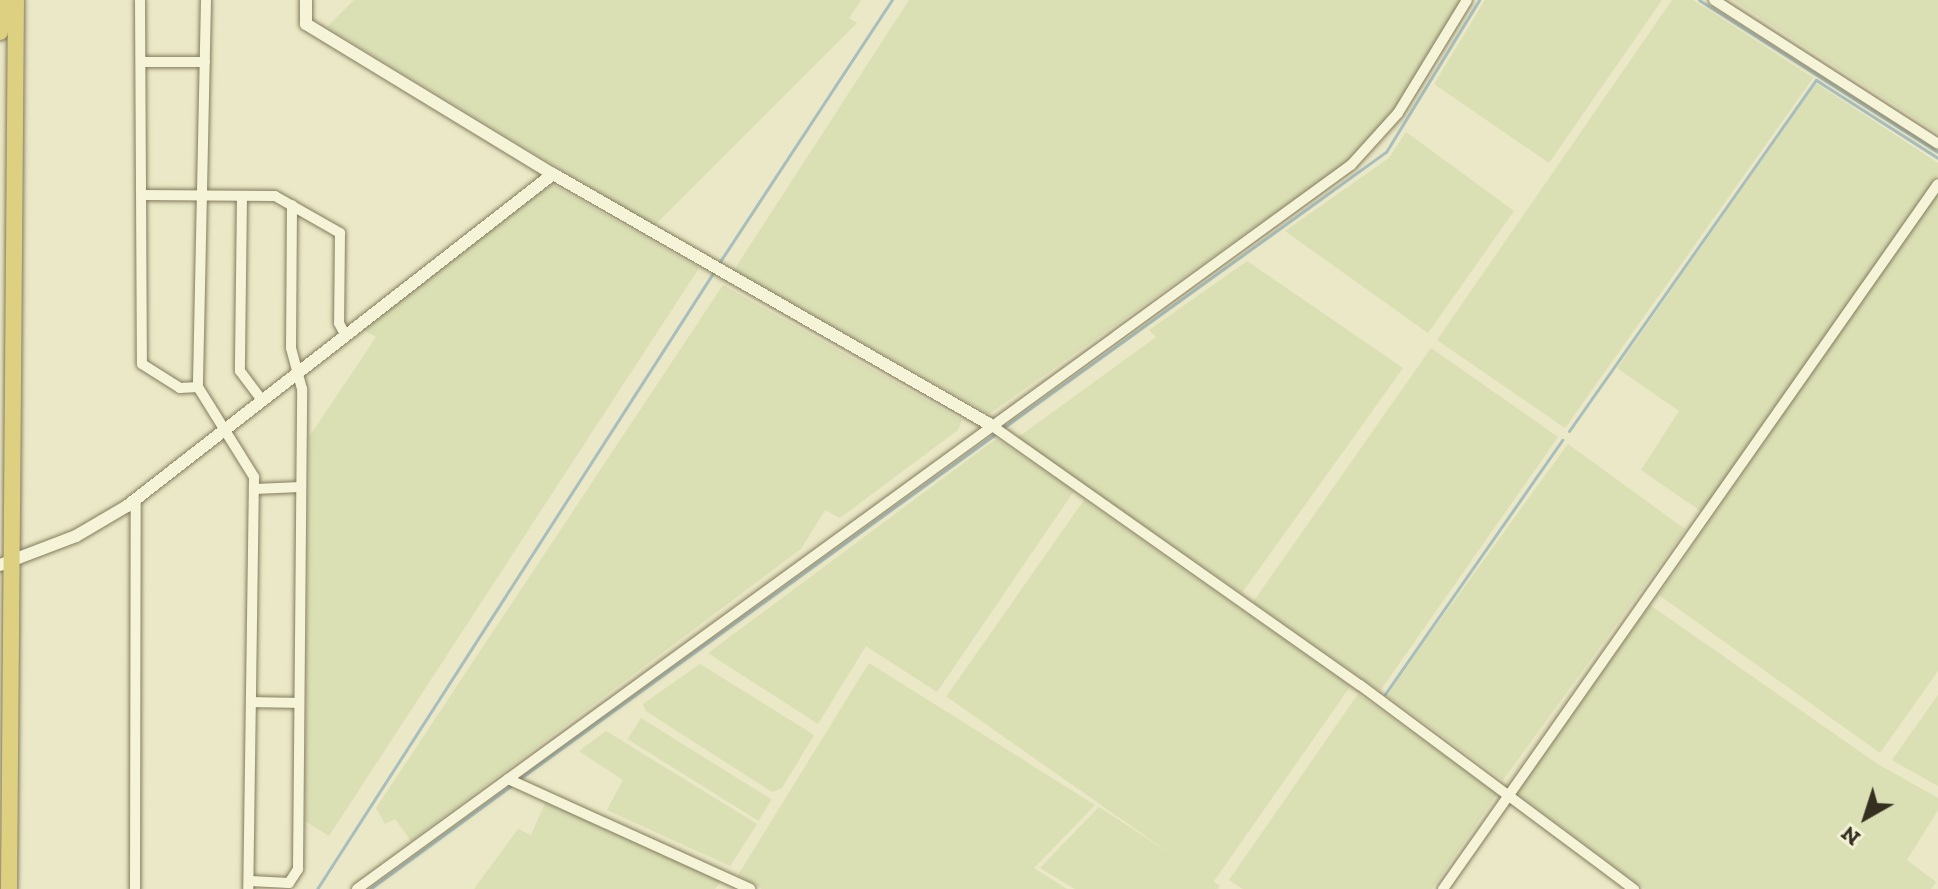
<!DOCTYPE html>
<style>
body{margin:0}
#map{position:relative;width:1938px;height:889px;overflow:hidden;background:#eae8c6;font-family:"Zilla Slab",serif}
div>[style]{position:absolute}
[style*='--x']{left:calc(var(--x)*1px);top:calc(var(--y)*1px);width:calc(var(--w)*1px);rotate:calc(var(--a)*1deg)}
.farmland>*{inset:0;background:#dadfb4;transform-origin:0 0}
.stream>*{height:3px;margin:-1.5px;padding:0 1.5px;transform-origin:1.5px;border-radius:1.5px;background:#a7bebd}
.roads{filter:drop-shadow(0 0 2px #837b5d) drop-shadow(0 0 2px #837b5d)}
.minor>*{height:10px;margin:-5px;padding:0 5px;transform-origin:5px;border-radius:5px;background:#f5f4d8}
.tertiary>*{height:12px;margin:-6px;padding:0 6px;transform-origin:6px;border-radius:6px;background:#f5f4d8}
.trunk>*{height:16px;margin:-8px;padding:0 8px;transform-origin:8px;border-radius:8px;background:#ddd080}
span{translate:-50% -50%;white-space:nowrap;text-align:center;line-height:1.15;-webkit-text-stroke:6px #f2f1d4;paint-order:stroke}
.north{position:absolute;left:1826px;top:777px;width:80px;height:80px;-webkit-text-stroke:6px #f2f1d4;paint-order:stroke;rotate:219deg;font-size:22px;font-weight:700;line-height:32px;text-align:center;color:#352f20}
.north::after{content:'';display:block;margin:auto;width:28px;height:36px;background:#352f20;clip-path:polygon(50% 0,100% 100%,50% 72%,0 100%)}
</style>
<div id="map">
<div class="farmland">
<i style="clip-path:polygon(354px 0,861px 0,849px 18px,857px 23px,654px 226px,327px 27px)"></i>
<i style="clip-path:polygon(909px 0,1461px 0,1393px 114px,1347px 162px,989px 414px,734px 270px)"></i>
<i style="clip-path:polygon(1485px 0,1662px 0,1549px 163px,1434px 84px)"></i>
<i style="clip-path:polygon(1672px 0,1693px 0,1813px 78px,1565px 428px,1437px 340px)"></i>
<i style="clip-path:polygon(1733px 0,1938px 0,1938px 133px,1739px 4px)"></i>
<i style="clip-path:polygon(1816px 83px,1938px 163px,1938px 175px,1702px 512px,1641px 470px,1679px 411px,1617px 368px)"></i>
<i style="clip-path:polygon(1406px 132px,1514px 211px,1428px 333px,1285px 231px,1389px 158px)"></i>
<i style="clip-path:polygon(552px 184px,699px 268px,329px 836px,305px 821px,309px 437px,376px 337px,360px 328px)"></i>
<i style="clip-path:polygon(1938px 190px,1938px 671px,1880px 753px,1659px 595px)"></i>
<i style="clip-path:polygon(1247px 261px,1403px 368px,1242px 593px,1017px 438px,1156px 337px,1149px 330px)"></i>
<i style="clip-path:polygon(723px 285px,962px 420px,958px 430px,840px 518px,825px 510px,801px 549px,411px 841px,395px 819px,385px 824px,376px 808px)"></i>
<i style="left:1431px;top:348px;width:155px;height:310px;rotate:35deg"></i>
<i style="clip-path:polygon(996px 439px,1074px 491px,937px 692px,866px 646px,818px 724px,708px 653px)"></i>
<i style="left:1568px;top:444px;width:145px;height:310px;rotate:36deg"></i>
<i style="left:1084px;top:500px;width:325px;height:240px;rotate:35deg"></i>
<i style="clip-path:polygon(1650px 605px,1879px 765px,1938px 798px,1938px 810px,1907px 860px,1936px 882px,1931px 889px,1645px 889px,1517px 793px)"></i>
<i style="clip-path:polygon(869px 663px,1095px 805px,1034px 868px,1067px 889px,762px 889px,738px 875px)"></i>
<i style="clip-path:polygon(700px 664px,814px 735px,782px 788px,772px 792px,646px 711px,643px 704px)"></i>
<i style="clip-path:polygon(1358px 694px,1497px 794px,1432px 889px,1243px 889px,1229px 880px)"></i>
<i style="clip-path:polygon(1938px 695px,1938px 786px,1892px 760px)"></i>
<i style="left:641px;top:718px;width:154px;height:25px;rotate:32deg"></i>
<i style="clip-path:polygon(606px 731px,757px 824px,730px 866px,607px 810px,623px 780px,579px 751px)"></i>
<i style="clip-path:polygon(546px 801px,723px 879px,715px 889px,474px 889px,518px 829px,531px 835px)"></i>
<i style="clip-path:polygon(1099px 807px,1220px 886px,1218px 889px,1075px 889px,1040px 868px)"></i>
</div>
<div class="stream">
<i style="--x:1699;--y:0;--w:283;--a:32.5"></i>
<i style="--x:719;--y:263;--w:315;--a:-56.7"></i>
<i style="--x:1003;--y:428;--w:472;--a:-35.8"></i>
<i style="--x:1386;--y:152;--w:178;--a:-58.5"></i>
<i style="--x:1569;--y:431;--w:429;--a:-54.9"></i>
<i style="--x:1816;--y:80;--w:145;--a:32.6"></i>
<i style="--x:1385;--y:694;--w:310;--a:-55.1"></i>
<i style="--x:518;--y:780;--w:588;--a:-35.93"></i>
<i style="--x:317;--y:889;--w:736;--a:-57.26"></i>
<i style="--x:370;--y:889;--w:176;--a:-36.2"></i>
</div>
<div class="roads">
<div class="minor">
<i style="--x:140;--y:0;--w:364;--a:89.7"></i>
<i style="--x:142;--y:364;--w:45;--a:32.3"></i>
<i style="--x:180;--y:388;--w:18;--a:-3"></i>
<i style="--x:206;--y:0;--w:387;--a:91.2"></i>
<i style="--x:198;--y:387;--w:106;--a:58.1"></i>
<i style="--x:254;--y:477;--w:412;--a:90.8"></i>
<i style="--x:1714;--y:0;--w:266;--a:32.7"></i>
<i style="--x:142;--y:62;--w:63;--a:0"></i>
<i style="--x:142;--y:195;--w:133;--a:0.4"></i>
<i style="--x:275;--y:196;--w:75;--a:29.6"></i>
<i style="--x:340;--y:233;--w:90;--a:90.6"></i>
<i style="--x:339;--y:323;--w:13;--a:63"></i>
<i style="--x:242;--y:196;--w:175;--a:90.7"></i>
<i style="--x:240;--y:371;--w:36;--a:53"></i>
<i style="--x:991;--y:425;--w:451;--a:35.2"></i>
<i style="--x:1360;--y:685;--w:342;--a:36.7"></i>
<i style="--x:254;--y:489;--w:47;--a:-2.4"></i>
<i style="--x:252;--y:702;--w:47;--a:1.2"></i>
<i style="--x:508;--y:779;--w:266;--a:24.4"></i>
<i style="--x:250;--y:881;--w:39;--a:3"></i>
<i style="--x:289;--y:883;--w:17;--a:-57"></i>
<i style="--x:298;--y:869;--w:480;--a:-89.5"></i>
<i style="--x:302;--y:389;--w:42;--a:-105"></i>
<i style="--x:291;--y:348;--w:143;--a:-89.6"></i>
<i style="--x:135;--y:889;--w:391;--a:-89.9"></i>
<i style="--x:357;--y:889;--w:1230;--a:-36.07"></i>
<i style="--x:1351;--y:165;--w:70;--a:-47.9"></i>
<i style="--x:1398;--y:113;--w:132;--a:-58.6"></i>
<i style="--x:1443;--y:889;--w:861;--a:-54.93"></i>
</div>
<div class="tertiary">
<i style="--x:306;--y:0;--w:24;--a:90"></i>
<i style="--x:306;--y:24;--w:289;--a:31.3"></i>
<i style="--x:0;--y:565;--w:81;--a:-20.9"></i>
<i style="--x:76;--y:536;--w:59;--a:-30.5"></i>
<i style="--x:127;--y:506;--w:540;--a:-37.93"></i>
<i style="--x:553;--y:174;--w:505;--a:29.82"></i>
</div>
<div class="trunk">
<i style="--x:0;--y:32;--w:32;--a:-90"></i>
<i style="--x:9;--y:889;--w:889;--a:-89.55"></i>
</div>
</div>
<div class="north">N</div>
</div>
